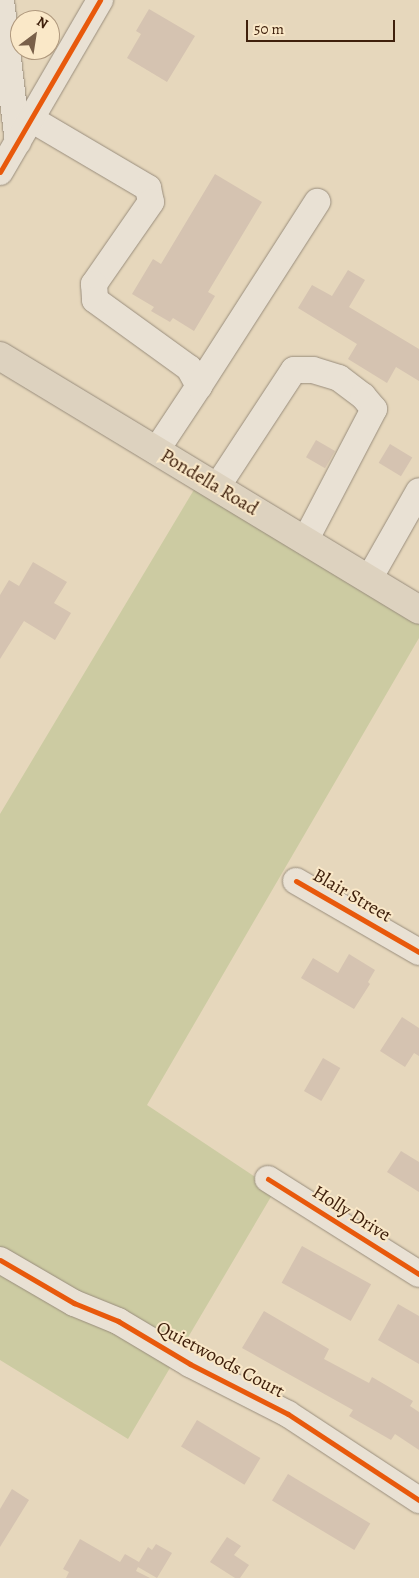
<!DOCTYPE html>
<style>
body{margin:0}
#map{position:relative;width:419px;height:1578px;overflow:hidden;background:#e6d7bc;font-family:Alegreya,serif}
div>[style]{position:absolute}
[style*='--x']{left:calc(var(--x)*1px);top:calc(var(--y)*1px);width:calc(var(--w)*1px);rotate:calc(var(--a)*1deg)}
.green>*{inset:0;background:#cccba2}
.building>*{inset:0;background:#d5c3b1;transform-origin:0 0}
.roads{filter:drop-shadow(0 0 1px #998d7c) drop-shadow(0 0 1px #998d7c)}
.minor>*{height:26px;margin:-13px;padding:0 13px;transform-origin:13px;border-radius:13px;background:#e9e1d4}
.major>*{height:28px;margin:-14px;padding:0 14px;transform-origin:14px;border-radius:14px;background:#ddd2bf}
.cycleway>*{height:5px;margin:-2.5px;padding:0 2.5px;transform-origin:2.5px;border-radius:2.5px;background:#e8590c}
span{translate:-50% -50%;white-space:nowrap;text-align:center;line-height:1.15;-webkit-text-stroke:4px #fae8c8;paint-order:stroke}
.street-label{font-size:19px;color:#3f200c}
.north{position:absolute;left:10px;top:10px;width:50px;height:50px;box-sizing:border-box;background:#fae8c8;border:1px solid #af987d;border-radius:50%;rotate:31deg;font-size:14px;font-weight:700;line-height:20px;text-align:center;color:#3f200c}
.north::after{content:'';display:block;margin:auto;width:18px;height:22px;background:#79604a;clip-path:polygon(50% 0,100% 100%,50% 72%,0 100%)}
.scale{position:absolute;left:246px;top:20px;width:149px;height:22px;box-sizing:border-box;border:2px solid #3f200c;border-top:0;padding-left:6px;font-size:15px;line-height:18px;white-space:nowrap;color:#3f200c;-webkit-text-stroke:4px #fae8c8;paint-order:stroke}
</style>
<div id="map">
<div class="green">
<i style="clip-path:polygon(195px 488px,419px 624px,419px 638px,147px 1105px,275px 1190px,128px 1439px,0 1360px,0 814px)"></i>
</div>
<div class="building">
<i style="clip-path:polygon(149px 9px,195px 36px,167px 82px,127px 58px,141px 34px,136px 31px)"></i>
<i style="clip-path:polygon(215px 174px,262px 202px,208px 292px,215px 296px,194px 331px,173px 318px,170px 322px,151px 311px,154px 307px,132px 294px,153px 259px,161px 264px)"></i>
<i style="clip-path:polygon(348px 270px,365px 280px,349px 307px,419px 349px,419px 381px,396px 367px,387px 383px,348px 359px,357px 344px,298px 308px,312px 285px,332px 296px)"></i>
<i style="left:316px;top:440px;width:22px;height:20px;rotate:30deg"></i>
<i style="left:390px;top:444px;width:26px;height:22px;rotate:31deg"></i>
<i style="clip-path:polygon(33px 562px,67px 582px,54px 603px,71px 613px,55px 640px,24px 621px,0 659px,0 595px,9px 580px,19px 586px)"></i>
<i style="clip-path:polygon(349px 954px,375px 970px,368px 982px,370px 984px,354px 1009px,301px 978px,313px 958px,338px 973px)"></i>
<i style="clip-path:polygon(402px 1017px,419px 1028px,419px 1056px,414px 1053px,405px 1067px,380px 1051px)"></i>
<i style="left:323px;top:1058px;width:20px;height:38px;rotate:30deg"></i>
<i style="clip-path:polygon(401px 1151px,419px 1162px,419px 1192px,387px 1172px)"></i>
<i style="left:302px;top:1246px;width:79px;height:42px;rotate:29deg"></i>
<i style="clip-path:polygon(398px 1304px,419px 1316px,419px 1364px,378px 1340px)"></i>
<i style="clip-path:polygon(264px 1311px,329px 1349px,324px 1359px,369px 1383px,372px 1377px,413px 1401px,410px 1406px,419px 1412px,419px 1450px,395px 1434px,391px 1440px,349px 1416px,353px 1410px,242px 1348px)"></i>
<i style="left:197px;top:1420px;width:74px;height:31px;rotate:31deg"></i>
<i style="left:288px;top:1474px;width:96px;height:31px;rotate:31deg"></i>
<i style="clip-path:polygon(12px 1489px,29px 1500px,0 1547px,0 1509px)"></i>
<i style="clip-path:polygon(227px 1537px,241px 1546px,234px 1555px,249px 1565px,240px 1578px,235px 1578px,210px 1562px)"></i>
<i style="clip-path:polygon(80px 1539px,120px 1562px,125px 1554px,139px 1562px,148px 1547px,152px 1550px,156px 1544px,172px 1553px,157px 1578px,138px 1567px,136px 1571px,150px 1578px,66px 1578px,69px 1572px,63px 1569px)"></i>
</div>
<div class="roads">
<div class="minor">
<i style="--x:1;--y:0;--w:143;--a:83.2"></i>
<i style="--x:31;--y:119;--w:136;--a:30.5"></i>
<i style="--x:148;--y:188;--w:14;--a:78"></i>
<i style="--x:151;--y:202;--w:100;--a:124.8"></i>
<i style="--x:94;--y:284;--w:16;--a:86"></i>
<i style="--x:95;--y:300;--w:116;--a:35.9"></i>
<i style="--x:189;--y:368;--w:21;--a:61"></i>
<i style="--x:199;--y:386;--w:78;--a:123.5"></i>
<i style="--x:0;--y:172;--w:199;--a:-59.8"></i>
<i style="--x:199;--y:386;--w:219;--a:-57.3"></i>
<i style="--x:217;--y:487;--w:140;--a:-56.7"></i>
<i style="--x:294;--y:370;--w:19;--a:0"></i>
<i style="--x:313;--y:370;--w:27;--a:17"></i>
<i style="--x:339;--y:378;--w:30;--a:37"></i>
<i style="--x:363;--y:396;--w:17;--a:50"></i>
<i style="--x:374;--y:409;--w:149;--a:117.6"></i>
<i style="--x:369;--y:579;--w:101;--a:-60.4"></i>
<i style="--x:296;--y:881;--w:142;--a:30"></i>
<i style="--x:268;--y:1179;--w:178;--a:32.2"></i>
<i style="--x:0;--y:1260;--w:86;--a:30.2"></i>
<i style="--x:74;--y:1303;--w:48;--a:22.2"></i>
<i style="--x:118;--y:1321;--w:84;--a:30.8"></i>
<i style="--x:190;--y:1364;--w:110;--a:27"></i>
<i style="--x:288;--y:1414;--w:157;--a:33.3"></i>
</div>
<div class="major">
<i style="--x:0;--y:356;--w:490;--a:31.2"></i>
</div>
</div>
<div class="cycleway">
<i style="--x:0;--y:172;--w:199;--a:-59.8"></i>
<i style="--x:296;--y:881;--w:142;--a:30"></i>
<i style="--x:268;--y:1179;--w:178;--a:32.2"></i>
<i style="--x:0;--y:1260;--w:86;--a:30.2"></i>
<i style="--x:74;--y:1303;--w:48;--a:22.2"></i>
<i style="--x:118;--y:1321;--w:84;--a:30.8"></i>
<i style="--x:190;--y:1364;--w:110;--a:27"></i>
<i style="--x:288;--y:1414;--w:157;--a:33.3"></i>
</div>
<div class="street-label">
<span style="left:209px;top:483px;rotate:31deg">Pondella Road</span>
<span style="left:352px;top:896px;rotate:30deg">Blair Street</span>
<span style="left:351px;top:1214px;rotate:32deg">Holly Drive</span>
<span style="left:220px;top:1360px;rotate:28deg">Quietwoods Court</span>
</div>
<div class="north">N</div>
<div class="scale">50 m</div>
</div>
